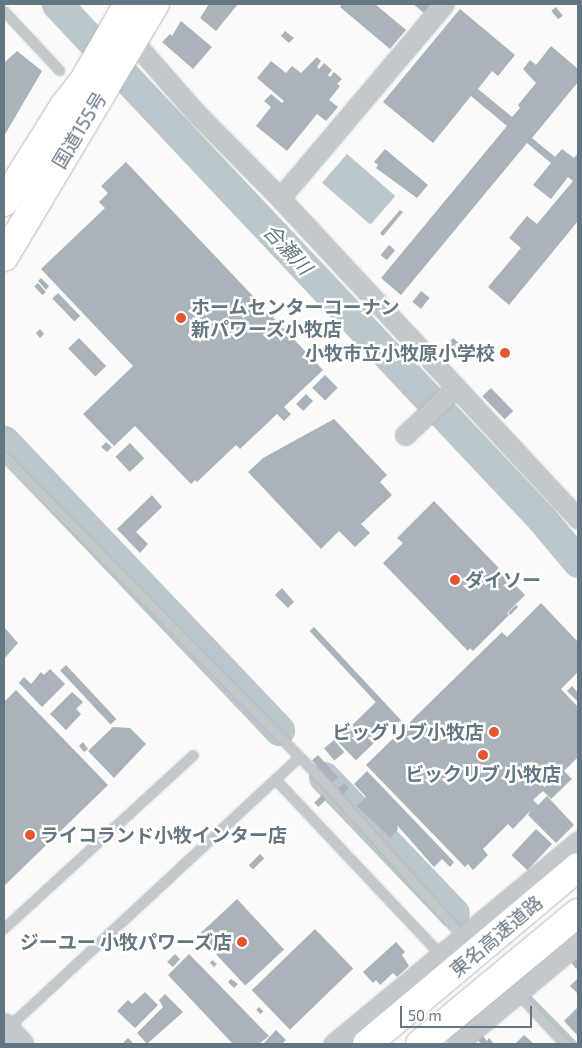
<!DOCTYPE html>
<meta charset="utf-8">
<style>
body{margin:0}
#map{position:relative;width:582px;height:1048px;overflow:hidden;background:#fafaf8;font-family:"Exo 2","Noto Sans JP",sans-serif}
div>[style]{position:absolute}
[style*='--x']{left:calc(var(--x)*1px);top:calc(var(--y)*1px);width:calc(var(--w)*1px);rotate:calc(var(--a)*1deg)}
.water>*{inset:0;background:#bbc7cb;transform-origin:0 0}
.stream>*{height:5px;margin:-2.5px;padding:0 2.5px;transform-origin:2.5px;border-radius:2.5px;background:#bbc7cb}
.river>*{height:31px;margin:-15.5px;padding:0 15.5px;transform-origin:15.5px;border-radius:15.5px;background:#bbc7cb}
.building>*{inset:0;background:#aab3b9;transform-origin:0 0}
.roads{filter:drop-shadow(0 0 1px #b4b9bd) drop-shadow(0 0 1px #b4b9bd)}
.service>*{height:9px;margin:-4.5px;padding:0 4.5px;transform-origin:4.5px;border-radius:4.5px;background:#c3c8cc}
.minor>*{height:19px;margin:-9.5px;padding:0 9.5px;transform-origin:9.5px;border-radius:9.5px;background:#c3c8cc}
.tertiary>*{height:24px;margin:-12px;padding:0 12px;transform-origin:12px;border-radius:12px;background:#c3c8cc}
.trunk>*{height:28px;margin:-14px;padding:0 14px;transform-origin:14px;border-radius:14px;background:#fff}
.motorway>*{height:28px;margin:-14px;padding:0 14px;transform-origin:14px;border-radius:14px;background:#fff}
.dots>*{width:14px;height:14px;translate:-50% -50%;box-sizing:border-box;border:2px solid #fff;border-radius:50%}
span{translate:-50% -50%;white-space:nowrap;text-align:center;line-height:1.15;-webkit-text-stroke:5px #fff;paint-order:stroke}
.street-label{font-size:19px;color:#657683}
.poi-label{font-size:19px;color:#657683;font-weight:700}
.left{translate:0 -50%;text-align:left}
.right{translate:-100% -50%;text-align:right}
.water-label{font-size:20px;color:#60757c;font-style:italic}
.frame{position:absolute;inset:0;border:5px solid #657683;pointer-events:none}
.scale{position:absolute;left:400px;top:1006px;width:132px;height:22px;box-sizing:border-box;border:2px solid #657683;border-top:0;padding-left:6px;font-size:15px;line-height:18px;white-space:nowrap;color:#657683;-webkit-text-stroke:4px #fff;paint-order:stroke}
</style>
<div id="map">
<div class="water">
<i style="left:347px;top:154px;width:64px;height:38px;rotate:41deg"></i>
</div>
<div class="stream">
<i style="--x:528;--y:996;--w:67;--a:45.6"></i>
</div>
<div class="river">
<i style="--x:57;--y:4;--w:707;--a:46.72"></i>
<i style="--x:542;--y:519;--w:56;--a:50.1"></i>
<i style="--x:4;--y:441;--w:399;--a:46.4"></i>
<i style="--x:324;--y:777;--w:188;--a:46.3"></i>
</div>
<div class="building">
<i style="clip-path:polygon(209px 4px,238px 4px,216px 31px,200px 18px)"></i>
<i style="clip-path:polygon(342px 4px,375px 4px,406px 30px,390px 49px,340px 7px)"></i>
<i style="clip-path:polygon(413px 4px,431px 4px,424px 13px)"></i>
<i style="left:556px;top:7px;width:11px;height:6px;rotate:52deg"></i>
<i style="clip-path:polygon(460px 9px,515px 55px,498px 76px,492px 71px,478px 89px,512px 117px,520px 108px,518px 105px,536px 83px,523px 69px,530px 60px,536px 65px,551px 46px,578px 69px,578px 82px,532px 138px,555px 157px,562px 149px,574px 158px,578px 153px,578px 221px,509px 305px,488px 287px,521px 248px,509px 238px,527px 216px,537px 224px,573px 181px,568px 177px,551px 199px,533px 185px,551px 163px,527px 143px,401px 295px,381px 278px,507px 126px,471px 96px,433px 143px,383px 102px)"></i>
<i style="clip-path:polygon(181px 21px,212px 47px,193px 69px,162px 42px,170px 34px,172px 36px)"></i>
<i style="clip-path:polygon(285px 31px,294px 38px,289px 43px,281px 36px)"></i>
<i style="clip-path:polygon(17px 51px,42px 71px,4px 136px,4px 63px)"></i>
<i style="clip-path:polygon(317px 57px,321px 61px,317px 67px,319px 69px,324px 63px,332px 70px,328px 75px,330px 77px,334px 72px,342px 79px,337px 84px,340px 86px,329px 100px,338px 107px,326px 121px,317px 114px,287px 151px,256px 126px,271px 107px,264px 101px,271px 94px,282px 103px,284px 101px,257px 78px,271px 61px,286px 73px,292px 66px,301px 73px)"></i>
<i style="clip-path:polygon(385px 149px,428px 185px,417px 198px,376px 168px,378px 165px,374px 162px)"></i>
<i style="clip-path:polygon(126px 162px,323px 370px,284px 407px,291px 414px,284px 421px,277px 414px,240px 449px,236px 445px,197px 482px,195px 480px,191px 484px,135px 426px,114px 446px,83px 414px,133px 366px,41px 269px,105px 208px,99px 202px,108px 193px,101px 186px)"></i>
<i style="clip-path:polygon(400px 210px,403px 212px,383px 236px,380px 233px)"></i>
<i style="left:389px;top:245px;width:8px;height:13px;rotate:40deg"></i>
<i style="clip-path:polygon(41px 278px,49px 286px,46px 290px,38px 281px)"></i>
<i style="left:38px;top:283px;width:12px;height:5px;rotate:48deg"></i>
<i style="left:421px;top:291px;width:11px;height:14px;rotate:38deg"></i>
<i style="left:58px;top:293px;width:32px;height:8px;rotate:46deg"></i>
<i style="clip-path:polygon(40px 329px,44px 334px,40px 338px,36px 333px)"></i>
<i style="left:79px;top:338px;width:39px;height:15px;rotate:46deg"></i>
<i style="left:453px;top:338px;width:25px;height:12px;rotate:40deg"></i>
<i style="left:325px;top:375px;width:18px;height:18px;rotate:45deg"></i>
<i style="left:491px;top:388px;width:32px;height:12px;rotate:46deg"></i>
<i style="left:306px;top:394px;width:10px;height:14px;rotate:45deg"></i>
<i style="clip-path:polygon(334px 419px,387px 475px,380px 482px,392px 495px,361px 524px,370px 533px,355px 547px,339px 531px,321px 549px,248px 472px,263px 458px)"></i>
<i style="clip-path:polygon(106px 442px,112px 447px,107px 452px,101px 447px)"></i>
<i style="left:130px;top:443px;width:21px;height:20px;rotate:47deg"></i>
<i style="clip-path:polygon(152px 495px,162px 507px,136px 532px,148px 544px,140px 553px,117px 529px)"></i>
<i style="clip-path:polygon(434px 501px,525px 595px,507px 613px,509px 615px,473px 651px,470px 648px,468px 651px,383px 563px,403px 543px,397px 538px)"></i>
<i style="clip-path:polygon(282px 588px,294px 602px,288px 608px,275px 595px)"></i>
<i style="clip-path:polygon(541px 603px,578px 642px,578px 672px,561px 689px,578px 707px,578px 757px,564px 771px,572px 779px,551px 799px,543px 791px,533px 800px,538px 805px,547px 796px,574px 825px,556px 843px,528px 815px,531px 810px,513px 829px,508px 824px,483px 849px,488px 855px,473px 870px,468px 864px,465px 867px,366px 765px,502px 632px,507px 637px)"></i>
<i style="left:516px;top:605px;width:3px;height:11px;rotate:45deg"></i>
<i style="clip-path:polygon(4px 627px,18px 643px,4px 659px)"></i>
<i style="left:314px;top:627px;width:128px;height:6px;rotate:47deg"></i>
<i style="left:66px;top:665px;width:74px;height:8px;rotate:47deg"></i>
<i style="clip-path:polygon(50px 669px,65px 684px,42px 707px,19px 683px,24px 677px,31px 684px,41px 672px,44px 675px)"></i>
<i style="clip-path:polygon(572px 686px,578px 693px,578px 702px,567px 691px)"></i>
<i style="clip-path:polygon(16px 690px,108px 785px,4px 886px,4px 702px)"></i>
<i style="clip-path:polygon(72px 692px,83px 702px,76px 709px,81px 714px,66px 730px,50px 714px)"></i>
<i style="left:376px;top:702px;width:28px;height:55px;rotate:46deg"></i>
<i style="clip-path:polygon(113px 727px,130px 728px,146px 744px,114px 778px,88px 751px)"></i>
<i style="left:334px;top:740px;width:16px;height:13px;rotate:50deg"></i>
<i style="clip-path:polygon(83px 742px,88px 749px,84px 752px,79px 746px)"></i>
<i style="left:318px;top:755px;width:30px;height:8px;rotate:48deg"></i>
<i style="clip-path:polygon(367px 771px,454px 862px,450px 867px,442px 859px,434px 867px,397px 825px,398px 829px,390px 838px,357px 806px,366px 797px,354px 784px)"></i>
<i style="clip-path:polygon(344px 783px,349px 788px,343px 794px,338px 788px)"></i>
<i style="left:322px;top:795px;width:6px;height:11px;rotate:45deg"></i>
<i style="left:536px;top:829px;width:22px;height:36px;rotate:43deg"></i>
<i style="left:260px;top:854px;width:6px;height:16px;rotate:45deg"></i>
<i style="left:237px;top:899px;width:69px;height:53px;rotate:47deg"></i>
<i style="left:315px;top:929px;width:55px;height:88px;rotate:46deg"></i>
<i style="clip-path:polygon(396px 942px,405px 952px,402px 955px,409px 966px,397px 977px,393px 973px,380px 985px,376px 980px,373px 983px,363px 972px)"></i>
<i style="clip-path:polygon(175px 954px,180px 959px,173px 967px,167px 962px)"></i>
<i style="clip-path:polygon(189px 954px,269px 1036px,259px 1044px,233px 1044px,168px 975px)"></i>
<i style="clip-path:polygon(578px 958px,578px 967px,576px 969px,571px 962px)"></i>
<i style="clip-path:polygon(212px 960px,217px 964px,214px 967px,210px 963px)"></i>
<i style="clip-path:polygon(578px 978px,578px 994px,570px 986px)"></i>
<i style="clip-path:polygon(231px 979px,238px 984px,234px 988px,228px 982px)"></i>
<i style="clip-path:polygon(145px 992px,158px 1005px,135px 1028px,117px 1011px,128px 1000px,132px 1004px)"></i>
<i style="clip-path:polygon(165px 994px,183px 1012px,147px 1044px,137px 1033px,163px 1007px,159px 1000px)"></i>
<i style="left:259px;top:1007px;width:6px;height:4px;rotate:45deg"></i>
<i style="clip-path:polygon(578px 1007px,578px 1036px,564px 1021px)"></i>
<i style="clip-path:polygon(276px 1030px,286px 1040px,282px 1044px,263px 1044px)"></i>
<i style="clip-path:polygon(524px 1035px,534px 1044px,515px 1044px)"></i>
<i style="clip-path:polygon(483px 1036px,487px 1041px,489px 1038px,494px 1044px,481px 1044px,478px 1040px)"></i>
<i style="clip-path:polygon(128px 1038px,134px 1044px,122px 1044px)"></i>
</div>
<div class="roads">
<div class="service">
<i style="--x:4;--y:11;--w:81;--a:47"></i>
<i style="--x:4;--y:456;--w:461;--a:45.5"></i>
<i style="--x:327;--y:785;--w:203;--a:48.2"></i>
<i style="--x:275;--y:779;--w:241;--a:46.7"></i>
<i style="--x:4;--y:928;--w:256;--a:-42.5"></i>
<i style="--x:518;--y:994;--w:69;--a:46.8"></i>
<i style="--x:6;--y:1029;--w:400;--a:-42.9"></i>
</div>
<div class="minor">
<i style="--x:133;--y:41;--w:96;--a:48.8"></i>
<i style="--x:196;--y:113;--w:120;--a:45.3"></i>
<i style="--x:280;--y:198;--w:438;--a:47.1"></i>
<i style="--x:280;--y:198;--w:254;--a:-49.8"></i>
<i style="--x:405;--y:435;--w:69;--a:-43.2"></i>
<i style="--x:333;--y:1044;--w:318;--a:-39.6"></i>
<i style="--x:457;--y:1044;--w:158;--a:-39.9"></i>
</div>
<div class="tertiary">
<i style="--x:4;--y:1026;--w:25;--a:47"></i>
</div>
<div class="trunk">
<i style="--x:4;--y:202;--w:113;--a:-58"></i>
<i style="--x:64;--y:106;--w:31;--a:-52"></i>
<i style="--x:83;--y:82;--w:90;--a:-60"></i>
<i style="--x:4;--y:257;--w:295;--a:-59.2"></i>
</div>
<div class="motorway">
<i style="--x:367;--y:1044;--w:275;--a:-40"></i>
<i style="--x:420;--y:1044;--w:205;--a:-39.7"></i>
</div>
</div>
<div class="dots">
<i style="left:181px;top:318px;background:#e4572e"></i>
<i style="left:505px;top:353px;background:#e4572e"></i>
<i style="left:455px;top:580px;background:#e4572e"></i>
<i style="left:494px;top:732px;background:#e4572e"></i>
<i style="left:483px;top:755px;background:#e4572e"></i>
<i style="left:30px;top:835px;background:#e4572e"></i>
<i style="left:242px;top:942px;background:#e4572e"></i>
</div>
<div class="street-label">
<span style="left:79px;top:130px;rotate:-59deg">国道155号</span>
<span style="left:496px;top:936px;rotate:-40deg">東名高速道路</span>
</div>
<div class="poi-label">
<span class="left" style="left:191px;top:318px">ホームセンターコーナン<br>新パワーズ小牧店</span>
<span class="right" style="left:495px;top:353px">小牧市立小牧原小学校</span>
<span class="left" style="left:465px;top:580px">ダイソー</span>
<span class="right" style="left:484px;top:732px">ビッグリブ小牧店</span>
<span style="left:483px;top:774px">ビックリブ 小牧店</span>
<span class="left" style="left:40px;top:835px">ライコランド小牧インター店</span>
<span class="right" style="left:232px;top:942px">ジーユー 小牧パワーズ店</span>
</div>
<div class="water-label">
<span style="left:288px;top:249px;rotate:47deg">合瀬川</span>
</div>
<div class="frame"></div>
<div class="scale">50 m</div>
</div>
